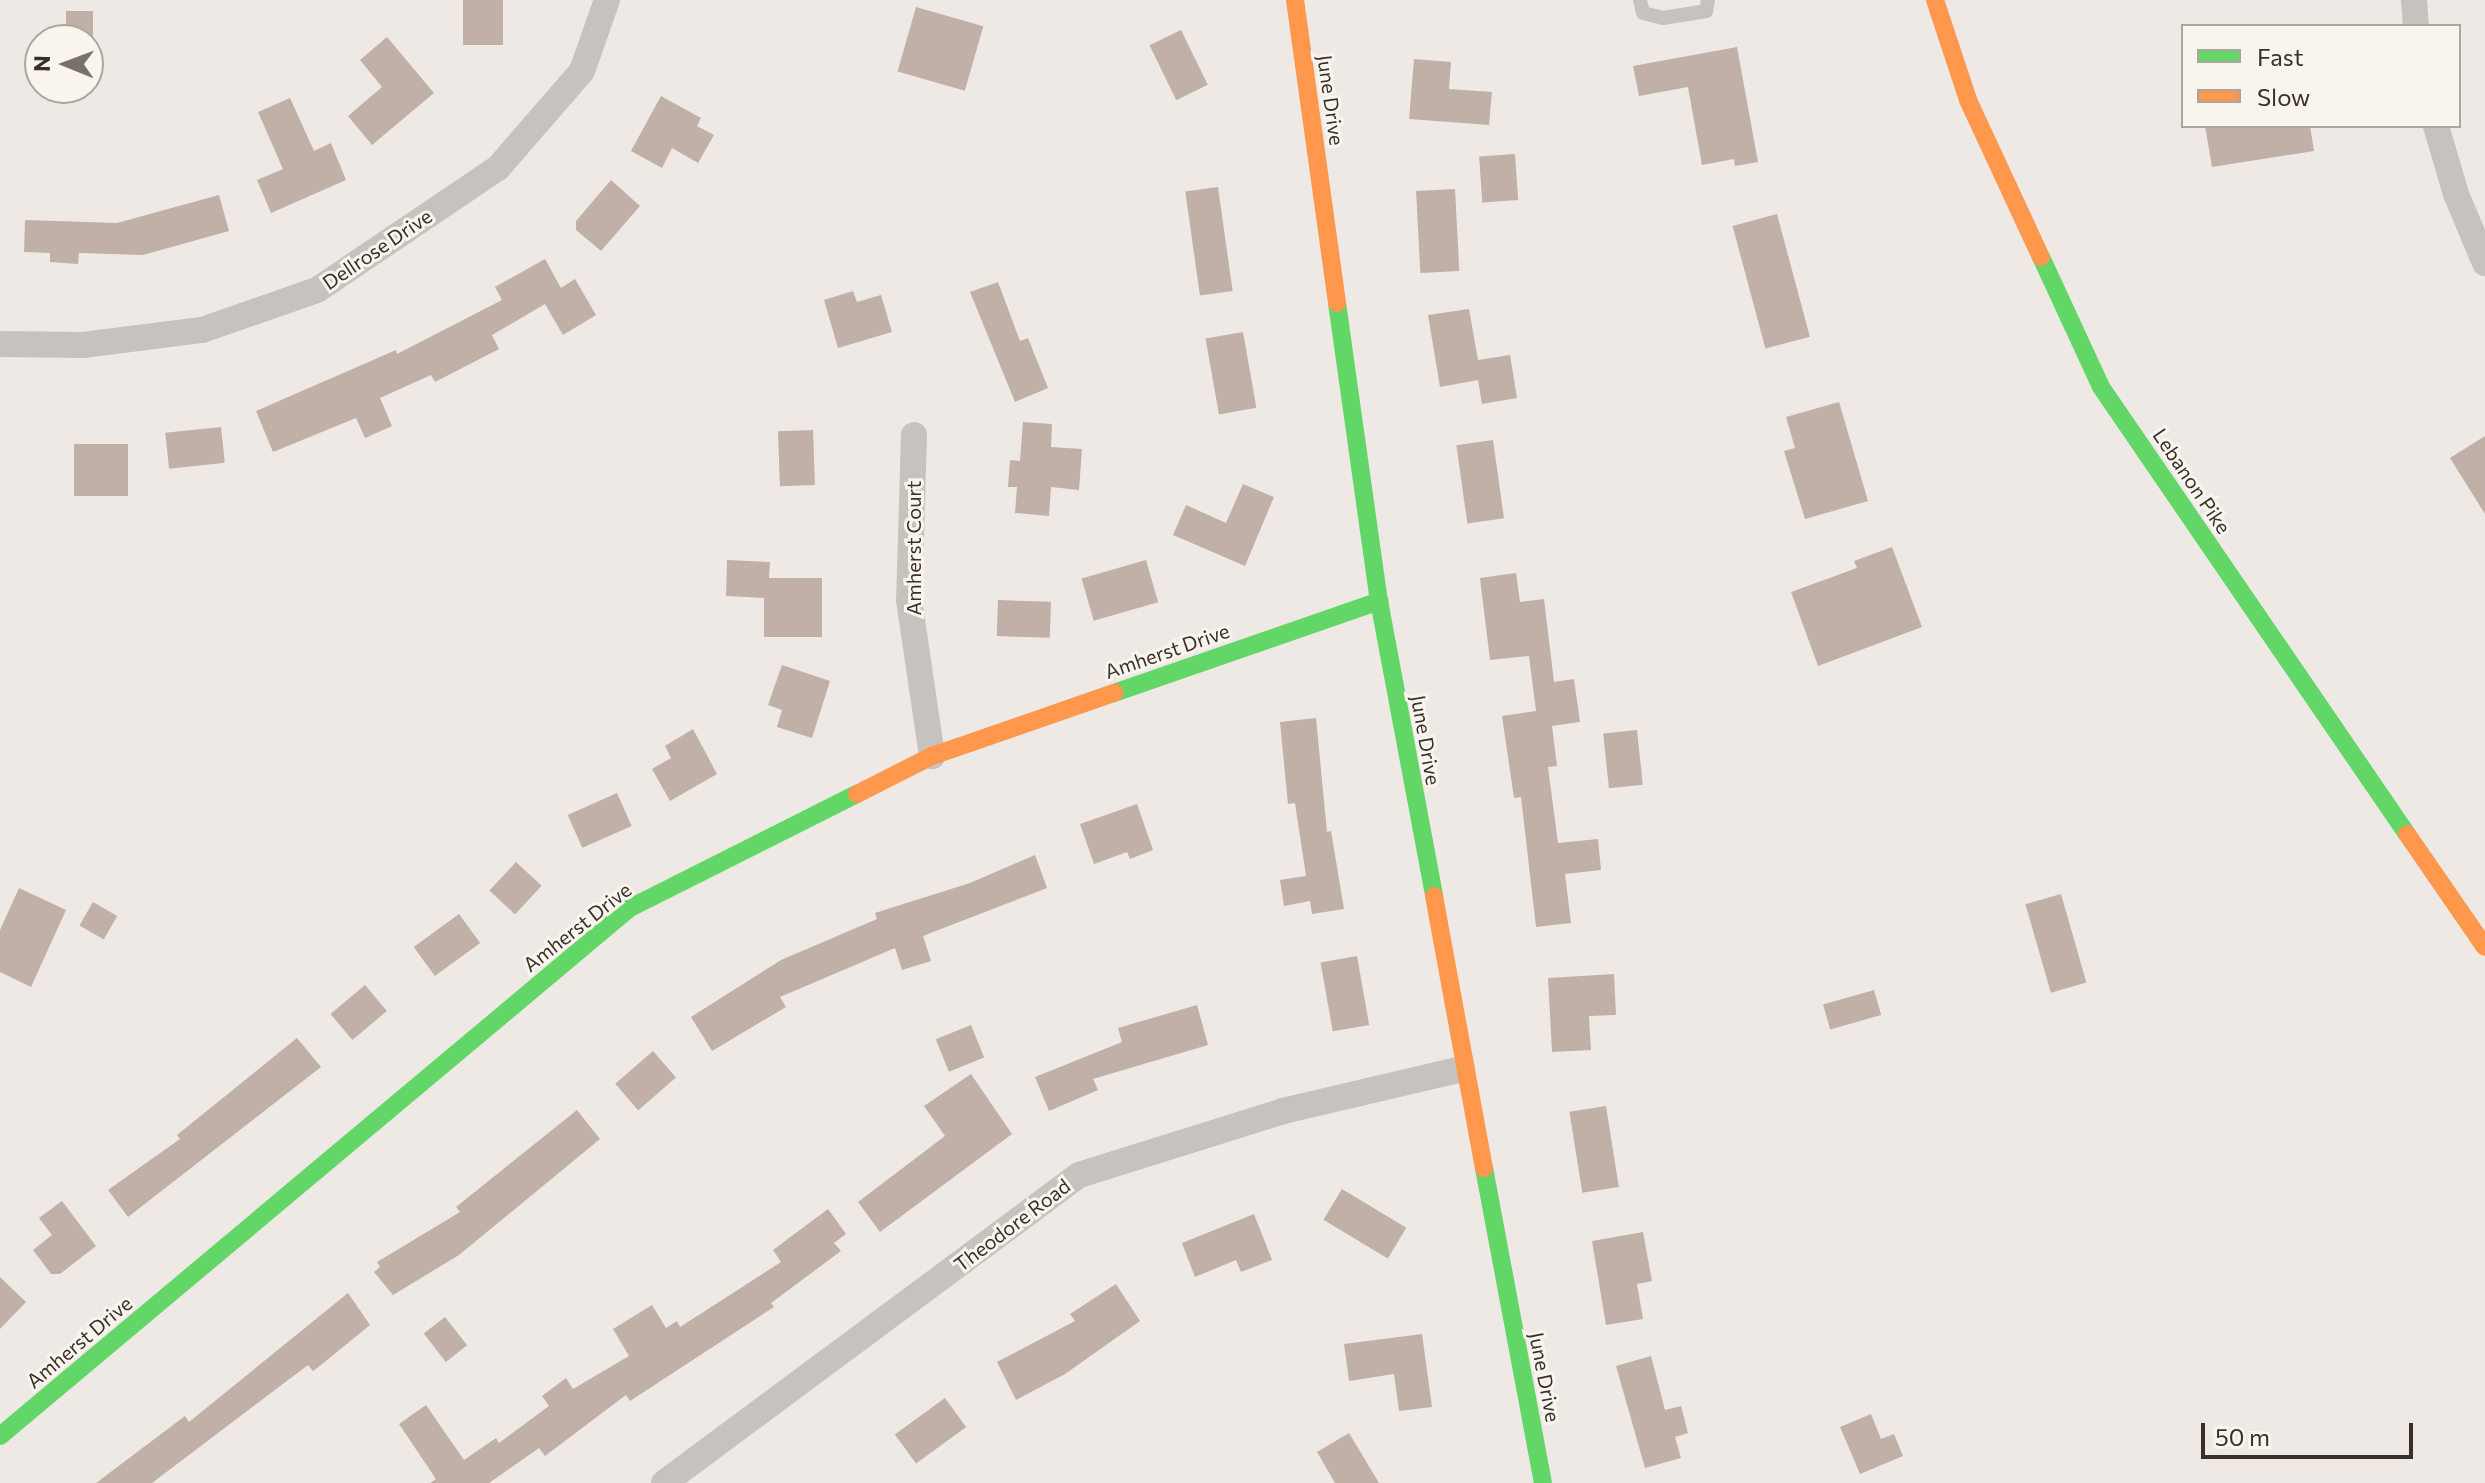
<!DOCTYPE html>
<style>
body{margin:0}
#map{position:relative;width:2485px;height:1483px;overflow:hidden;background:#eee9e4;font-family:Commissioner,sans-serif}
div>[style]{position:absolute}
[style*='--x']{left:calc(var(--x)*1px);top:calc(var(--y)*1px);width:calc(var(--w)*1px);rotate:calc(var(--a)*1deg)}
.building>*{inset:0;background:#c0b0a8;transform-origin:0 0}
.lane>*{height:14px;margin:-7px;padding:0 7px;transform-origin:7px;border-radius:7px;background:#c6c2bd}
.street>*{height:26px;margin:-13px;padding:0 13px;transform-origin:13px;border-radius:13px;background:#c6c2bd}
.fast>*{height:18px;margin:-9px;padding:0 9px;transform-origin:9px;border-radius:9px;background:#63d668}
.slow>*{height:18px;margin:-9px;padding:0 9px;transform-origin:9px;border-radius:9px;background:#ff974d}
span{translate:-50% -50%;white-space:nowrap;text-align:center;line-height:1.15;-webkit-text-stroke:6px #f9f4ed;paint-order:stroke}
.street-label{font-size:20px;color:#38302b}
.legend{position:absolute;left:2181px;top:24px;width:280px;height:104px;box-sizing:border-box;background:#f9f4ed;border:2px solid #aca69f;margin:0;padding:10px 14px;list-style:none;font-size:24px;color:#38302b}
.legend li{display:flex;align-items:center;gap:16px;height:40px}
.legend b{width:40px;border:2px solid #aca69f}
.north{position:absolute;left:24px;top:24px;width:80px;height:80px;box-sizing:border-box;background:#f9f4ed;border:2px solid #aca69f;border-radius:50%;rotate:271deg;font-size:22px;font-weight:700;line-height:32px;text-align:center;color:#38302b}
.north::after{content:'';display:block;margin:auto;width:28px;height:36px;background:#78716c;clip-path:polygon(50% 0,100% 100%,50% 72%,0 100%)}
.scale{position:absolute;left:2201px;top:1423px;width:212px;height:36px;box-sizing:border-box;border:4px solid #38302b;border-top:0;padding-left:10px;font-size:24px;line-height:28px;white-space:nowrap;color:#38302b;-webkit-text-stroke:6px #f9f4ed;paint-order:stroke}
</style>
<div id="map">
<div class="building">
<i style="left:463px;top:0;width:40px;height:45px"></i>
<i style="left:916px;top:7px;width:70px;height:67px;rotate:16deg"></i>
<i style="left:93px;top:11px;width:29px;height:27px;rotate:90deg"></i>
<i style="left:1181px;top:30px;width:61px;height:35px;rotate:64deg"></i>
<i style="clip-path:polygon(387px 37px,434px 93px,372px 145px,348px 116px,382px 87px,360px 60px)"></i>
<i style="clip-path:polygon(1737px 47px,1758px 162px,1735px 166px,1734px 159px,1702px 165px,1688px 87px,1639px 96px,1633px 66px)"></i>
<i style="clip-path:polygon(1414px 59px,1451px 62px,1449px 89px,1492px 92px,1489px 125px,1409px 119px)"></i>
<i style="clip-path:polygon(661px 96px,701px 118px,697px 126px,714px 135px,698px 163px,672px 148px,662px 168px,631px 151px)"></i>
<i style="clip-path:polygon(290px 98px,314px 151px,331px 143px,346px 180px,271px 213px,257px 180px,283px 169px,258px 112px)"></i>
<i style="clip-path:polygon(2205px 126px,2310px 126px,2314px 151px,2212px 167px)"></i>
<i style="left:1515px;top:154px;width:46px;height:36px;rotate:86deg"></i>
<i style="clip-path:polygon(611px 180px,640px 206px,601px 251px,576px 230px,576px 221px)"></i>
<i style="left:1218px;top:187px;width:105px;height:33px;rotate:82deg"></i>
<i style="left:1455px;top:189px;width:82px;height:39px;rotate:87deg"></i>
<i style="clip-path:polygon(219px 195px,229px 231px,143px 255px,79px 253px,78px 264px,50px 262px,50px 253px,24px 252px,25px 220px,117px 223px)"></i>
<i style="left:1777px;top:214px;width:127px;height:46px;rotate:75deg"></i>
<i style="clip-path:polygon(545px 259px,561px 288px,575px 279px,596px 315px,563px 335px,545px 304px,492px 335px,499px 349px,435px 382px,431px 375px,380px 398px,392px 426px,365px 438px,356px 418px,273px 452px,256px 411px,396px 350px,397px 354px,502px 300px,495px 287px)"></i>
<i style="clip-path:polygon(998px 282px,1020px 341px,1028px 338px,1048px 388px,1015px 402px,970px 292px)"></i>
<i style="clip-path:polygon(853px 291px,857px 302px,881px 295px,892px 332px,838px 348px,824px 300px)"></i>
<i style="clip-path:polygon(1469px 309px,1478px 360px,1510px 355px,1517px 398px,1482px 404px,1478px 380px,1440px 387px,1428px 315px)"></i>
<i style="left:1243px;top:332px;width:77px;height:38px;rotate:80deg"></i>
<i style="clip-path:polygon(1839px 402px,1868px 501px,1805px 519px,1784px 451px,1795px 448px,1786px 417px)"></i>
<i style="clip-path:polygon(1023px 422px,1052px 424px,1051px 447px,1082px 449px,1079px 490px,1051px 487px,1049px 516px,1015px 513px,1017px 487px,1008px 487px,1010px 460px,1020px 461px)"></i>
<i style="left:221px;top:427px;width:36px;height:56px;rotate:84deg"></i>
<i style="left:813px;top:430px;width:55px;height:35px;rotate:88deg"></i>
<i style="clip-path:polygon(2485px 436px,2485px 514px,2450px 458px)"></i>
<i style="left:1493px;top:440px;width:79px;height:37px;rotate:82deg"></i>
<i style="left:74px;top:444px;width:54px;height:52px"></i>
<i style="clip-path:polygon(1243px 484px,1274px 497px,1245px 566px,1173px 535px,1186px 505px,1226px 523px)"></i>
<i style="clip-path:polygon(1892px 547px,1922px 627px,1818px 666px,1791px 592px,1857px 568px,1854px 561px)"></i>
<i style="clip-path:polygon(727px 560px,770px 562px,769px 578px,822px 578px,822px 637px,764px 637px,764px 598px,726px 596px)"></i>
<i style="left:1146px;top:560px;width:44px;height:67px;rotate:74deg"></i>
<i style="clip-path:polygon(1516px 573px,1520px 602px,1544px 599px,1554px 682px,1574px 679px,1580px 722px,1552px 726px,1557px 766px,1548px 767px,1558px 843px,1598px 839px,1601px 870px,1565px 874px,1571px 923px,1536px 927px,1521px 797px,1514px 798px,1502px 716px,1536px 711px,1529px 656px,1490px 660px,1480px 578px)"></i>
<i style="left:998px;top:600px;width:53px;height:36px;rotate:2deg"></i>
<i style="clip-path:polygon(782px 665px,830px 681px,812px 738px,777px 727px,782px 710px,768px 705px)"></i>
<i style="clip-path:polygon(1316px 718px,1327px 832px,1331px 831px,1344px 909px,1312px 914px,1310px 901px,1284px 906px,1280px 880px,1306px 876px,1295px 803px,1288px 804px,1280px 722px)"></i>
<i style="clip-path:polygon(693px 729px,717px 774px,670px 801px,652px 769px,671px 758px,665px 746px)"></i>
<i style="left:1637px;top:730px;width:55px;height:34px;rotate:84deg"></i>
<i style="left:617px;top:793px;width:36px;height:54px;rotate:66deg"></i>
<i style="clip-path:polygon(1137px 804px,1153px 850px,1130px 859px,1127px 852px,1094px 864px,1080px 824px)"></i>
<i style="clip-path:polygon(1035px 855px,1047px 888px,923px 936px,931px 961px,902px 970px,895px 948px,780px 997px,786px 1007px,712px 1051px,691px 1017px,781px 960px,877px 919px,875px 913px,970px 883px)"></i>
<i style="left:516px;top:862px;width:35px;height:39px;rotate:43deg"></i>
<i style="clip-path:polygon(19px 888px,66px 910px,31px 987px,0 972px,0 930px)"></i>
<i style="left:2061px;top:894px;width:92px;height:37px;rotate:74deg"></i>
<i style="left:93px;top:902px;width:28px;height:27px;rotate:30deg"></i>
<i style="left:459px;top:914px;width:36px;height:56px;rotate:54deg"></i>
<i style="left:1357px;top:956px;width:70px;height:37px;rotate:80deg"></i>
<i style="clip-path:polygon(1614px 974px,1616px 1015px,1589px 1016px,1591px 1050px,1552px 1052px,1548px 978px)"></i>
<i style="left:365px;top:985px;width:34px;height:45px;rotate:50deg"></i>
<i style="left:1874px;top:990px;width:26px;height:53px;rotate:74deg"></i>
<i style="clip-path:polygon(1197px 1005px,1208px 1045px,1093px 1079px,1098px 1090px,1049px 1111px,1035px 1077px,1122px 1042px,1118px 1028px)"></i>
<i style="left:971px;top:1025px;width:35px;height:38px;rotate:68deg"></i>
<i style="clip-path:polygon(297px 1038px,321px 1067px,128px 1217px,108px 1190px,180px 1139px,177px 1135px)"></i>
<i style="left:653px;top:1051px;width:35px;height:50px;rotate:49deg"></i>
<i style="clip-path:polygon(971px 1074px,1012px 1134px,880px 1232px,858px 1202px,945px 1136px,924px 1106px)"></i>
<i style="left:1606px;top:1106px;width:82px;height:37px;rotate:81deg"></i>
<i style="clip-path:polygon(577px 1110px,600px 1139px,459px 1255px,393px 1295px,374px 1272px,380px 1267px,377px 1262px,460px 1212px,456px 1207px)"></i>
<i style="left:1342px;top:1189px;width:75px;height:36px;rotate:31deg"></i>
<i style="clip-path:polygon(62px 1201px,96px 1246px,60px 1274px,51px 1274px,33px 1250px,52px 1235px,39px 1218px)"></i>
<i style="clip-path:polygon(828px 1209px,846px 1234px,834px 1243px,841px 1251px,771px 1303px,774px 1307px,630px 1401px,626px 1395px,545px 1456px,539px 1448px,489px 1483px,430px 1483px,436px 1479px,399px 1424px,426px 1405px,464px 1460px,496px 1438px,499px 1443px,549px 1406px,542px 1396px,566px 1378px,573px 1389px,629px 1356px,613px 1329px,652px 1305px,666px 1328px,677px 1321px,680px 1327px,781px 1262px,773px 1250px)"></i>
<i style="clip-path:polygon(1254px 1214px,1272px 1260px,1241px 1272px,1236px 1260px,1195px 1277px,1182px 1243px)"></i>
<i style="clip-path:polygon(1643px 1232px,1652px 1281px,1637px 1284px,1643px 1319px,1606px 1325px,1592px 1241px)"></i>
<i style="clip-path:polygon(0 1277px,26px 1302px,0 1329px)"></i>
<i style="clip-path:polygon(1116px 1284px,1140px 1321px,1065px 1374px,1016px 1400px,997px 1362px,1075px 1321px,1070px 1314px)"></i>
<i style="clip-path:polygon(348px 1293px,370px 1325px,321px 1365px,313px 1371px,308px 1365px,152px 1483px,96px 1483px,185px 1416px,189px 1422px)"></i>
<i style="left:445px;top:1317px;width:36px;height:27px;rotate:52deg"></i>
<i style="clip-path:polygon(1422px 1334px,1432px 1407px,1399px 1411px,1394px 1374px,1349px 1381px,1344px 1344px)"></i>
<i style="clip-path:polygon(1651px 1356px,1665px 1410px,1681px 1406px,1688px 1433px,1675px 1437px,1681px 1458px,1645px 1468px,1616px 1366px)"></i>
<i style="left:945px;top:1398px;width:36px;height:62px;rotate:54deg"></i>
<i style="clip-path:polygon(1871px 1414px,1881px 1439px,1894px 1434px,1903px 1456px,1860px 1474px,1840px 1427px)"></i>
<i style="clip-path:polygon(1349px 1433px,1379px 1483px,1335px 1483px,1317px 1452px)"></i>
</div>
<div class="lane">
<i style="--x:1640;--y:0;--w:13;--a:77"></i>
<i style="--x:1643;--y:13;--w:21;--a:14"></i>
<i style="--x:1663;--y:18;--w:44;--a:-9.2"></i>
<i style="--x:1706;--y:11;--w:11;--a:-80"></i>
</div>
<div class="street">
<i style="--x:2414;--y:0;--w:26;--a:86"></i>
<i style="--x:2436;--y:126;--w:71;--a:73.6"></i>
<i style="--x:2456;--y:194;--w:75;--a:67.2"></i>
<i style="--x:0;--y:344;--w:83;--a:0.7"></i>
<i style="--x:83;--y:345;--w:120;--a:-7.2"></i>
<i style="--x:202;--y:330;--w:122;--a:-19.2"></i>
<i style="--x:317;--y:290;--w:218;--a:-34"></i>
<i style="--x:498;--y:168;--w:128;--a:-49.1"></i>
<i style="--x:582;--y:71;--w:75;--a:-70.6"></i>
<i style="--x:914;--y:435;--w:165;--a:91.7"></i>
<i style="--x:909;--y:600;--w:158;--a:81.6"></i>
<i style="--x:664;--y:1483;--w:517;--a:-36.58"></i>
<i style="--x:1079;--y:1175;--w:214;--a:-17.4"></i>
<i style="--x:1283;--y:1111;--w:184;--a:-13.2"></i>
</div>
<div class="fast">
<i style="--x:2041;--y:257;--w:143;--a:65.2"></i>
<i style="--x:2101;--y:387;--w:542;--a:55.61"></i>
<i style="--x:1337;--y:303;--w:301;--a:82"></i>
<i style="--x:1379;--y:601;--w:300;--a:79.4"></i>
<i style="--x:1114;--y:693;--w:281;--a:-19.1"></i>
<i style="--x:1484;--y:1168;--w:320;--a:79.4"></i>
<i style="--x:0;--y:1436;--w:822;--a:-39.97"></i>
<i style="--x:630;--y:908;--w:254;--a:-26.7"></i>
</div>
<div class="slow">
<i style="--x:1295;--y:0;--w:306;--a:82.1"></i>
<i style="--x:1935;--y:0;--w:105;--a:71.7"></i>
<i style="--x:1968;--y:100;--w:173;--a:65.1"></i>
<i style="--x:857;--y:794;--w:84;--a:-26.9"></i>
<i style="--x:932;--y:756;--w:193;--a:-19.1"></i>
<i style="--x:2407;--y:834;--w:137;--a:55.4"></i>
<i style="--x:1434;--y:896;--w:277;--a:79.6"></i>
</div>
<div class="street-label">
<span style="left:1331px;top:100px;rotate:82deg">June Drive</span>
<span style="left:377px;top:249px;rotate:-34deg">Dellrose Drive</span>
<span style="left:2192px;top:481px;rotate:56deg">Lebanon Pike</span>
<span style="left:913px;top:548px;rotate:-90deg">Amherst Court</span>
<span style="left:1167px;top:651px;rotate:-19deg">Amherst Drive</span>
<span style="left:1426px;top:740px;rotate:80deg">June Drive</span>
<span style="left:577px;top:927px;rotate:-38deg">Amherst Drive</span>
<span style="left:1012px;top:1225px;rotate:-37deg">Theodore Road</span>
<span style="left:79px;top:1342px;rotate:-40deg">Amherst Drive</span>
<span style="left:1545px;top:1377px;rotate:79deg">June Drive</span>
</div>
<ul class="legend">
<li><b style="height:10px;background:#63d668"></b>Fast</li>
<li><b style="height:10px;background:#ff974d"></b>Slow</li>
</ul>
<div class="north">N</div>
<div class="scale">50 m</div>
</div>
